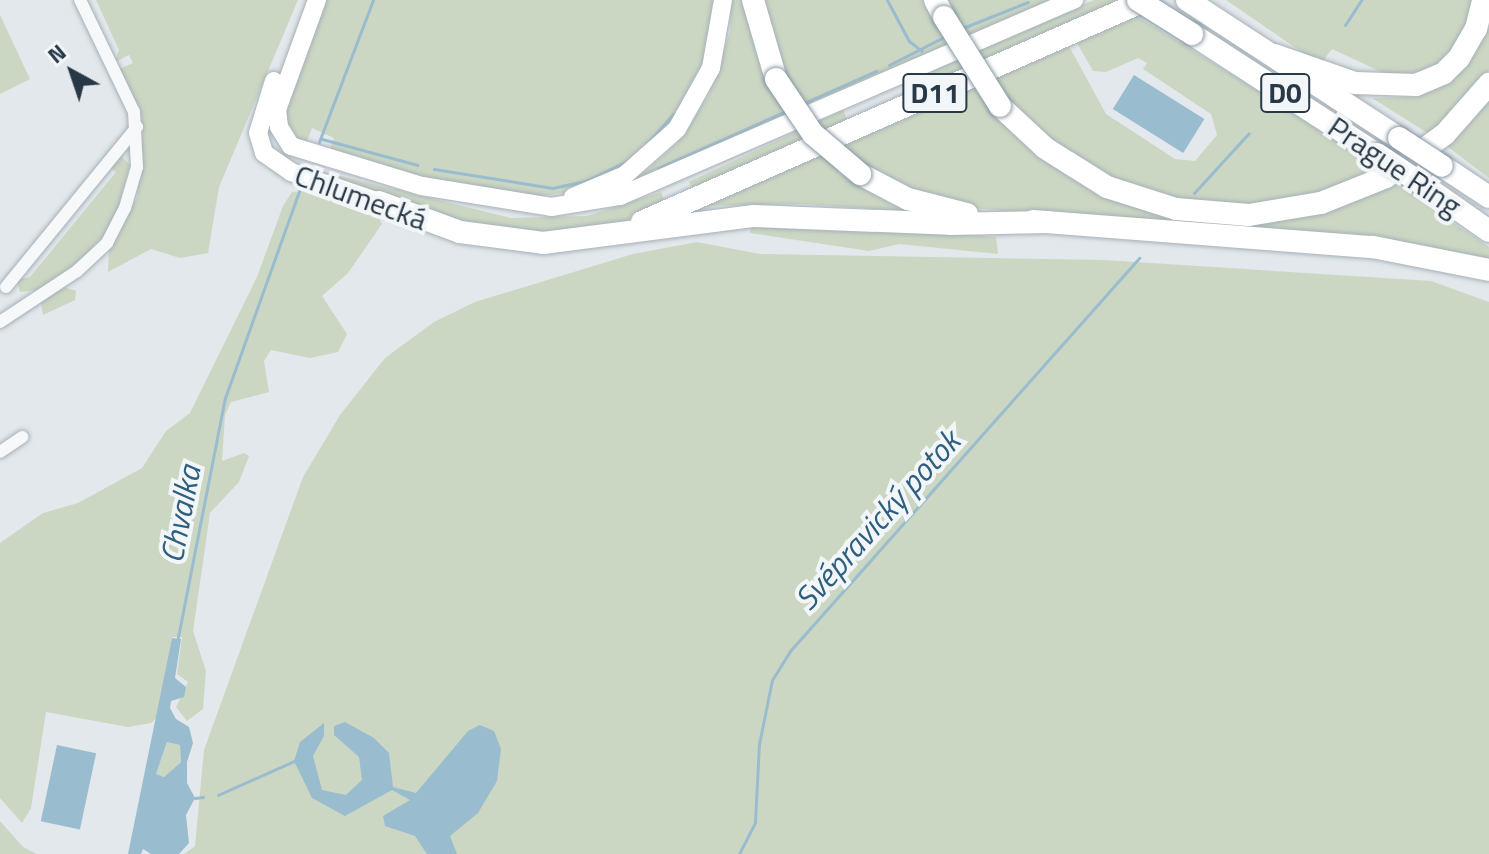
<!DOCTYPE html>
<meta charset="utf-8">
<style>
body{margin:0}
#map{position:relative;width:1489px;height:854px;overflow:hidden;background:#e2e8ec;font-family:"Titillium Web",sans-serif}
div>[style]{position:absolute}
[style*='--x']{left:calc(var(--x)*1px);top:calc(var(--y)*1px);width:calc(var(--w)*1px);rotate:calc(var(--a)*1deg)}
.green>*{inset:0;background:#cbd7c3;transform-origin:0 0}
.water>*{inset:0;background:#9abccf;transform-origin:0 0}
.stream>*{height:3px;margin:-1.5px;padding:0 1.5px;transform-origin:1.5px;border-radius:1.5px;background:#9abccf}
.roads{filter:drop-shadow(0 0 2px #a6b0b7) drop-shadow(0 0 2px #a6b0b7)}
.minor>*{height:12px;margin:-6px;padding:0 6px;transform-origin:6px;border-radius:6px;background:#f6f8fa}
.secondary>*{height:18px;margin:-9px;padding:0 9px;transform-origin:9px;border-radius:9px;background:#fff}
.motorway>*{height:22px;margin:-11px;padding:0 11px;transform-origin:11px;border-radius:11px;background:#fff}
.bridges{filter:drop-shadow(0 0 2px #8898a4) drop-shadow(0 0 2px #8898a4)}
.motorway-bridge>*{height:22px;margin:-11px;padding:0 11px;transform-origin:11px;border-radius:11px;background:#fff}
span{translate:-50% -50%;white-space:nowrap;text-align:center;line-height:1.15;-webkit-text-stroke:8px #f2f6f9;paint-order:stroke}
.shield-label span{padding:2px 6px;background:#f2f6f9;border:2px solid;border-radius:6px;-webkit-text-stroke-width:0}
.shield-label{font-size:28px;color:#283846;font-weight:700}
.street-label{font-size:30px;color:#283846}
.water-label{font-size:32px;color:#2e5f7e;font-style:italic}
.north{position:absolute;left:32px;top:32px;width:80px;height:80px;-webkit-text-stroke:6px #f2f6f9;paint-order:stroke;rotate:320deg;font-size:22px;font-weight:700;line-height:32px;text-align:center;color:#283846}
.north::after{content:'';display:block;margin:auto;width:28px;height:36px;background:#283846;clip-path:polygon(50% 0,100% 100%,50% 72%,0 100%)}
</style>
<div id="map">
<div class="green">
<i style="clip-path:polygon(96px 0,298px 0,219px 187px,208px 253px,180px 258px,151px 249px,108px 272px,109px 248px,137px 198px,143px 129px,119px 69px,133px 63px,129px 55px,115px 62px,119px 50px)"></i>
<i style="clip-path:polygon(324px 0,715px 0,702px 68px,676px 118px,639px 158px,569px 192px,540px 196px,460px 187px,329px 152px,334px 138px,312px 128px,306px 144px,294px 135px,287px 122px,287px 103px)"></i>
<i style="clip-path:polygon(731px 0,743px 0,766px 85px,783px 75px,760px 0,926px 0,947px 47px,636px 181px,677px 143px,709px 95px,730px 32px)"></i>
<i style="clip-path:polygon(944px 0,1055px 0,966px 39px)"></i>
<i style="clip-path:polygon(1094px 0,1133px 0,939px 85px,932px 70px)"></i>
<i style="clip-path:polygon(1226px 0,1477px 0,1467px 35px,1440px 64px,1422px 72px,1388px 75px,1332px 49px,1322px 62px,1312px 59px)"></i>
<i style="clip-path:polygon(0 15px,30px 79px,0 94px)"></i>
<i style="clip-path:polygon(1135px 15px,1308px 121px,1379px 171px,1290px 203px,1206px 206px,1116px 183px,1036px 133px,991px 79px,1069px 46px,1106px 114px,1175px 159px,1195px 161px,1217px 135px,1211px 114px,1143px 69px,1147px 63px,1138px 58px,1106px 72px,1093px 71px,1077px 43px)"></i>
<i style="clip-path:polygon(1489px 27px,1489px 70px,1432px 136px,1372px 98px,1417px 97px,1439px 87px,1468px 63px)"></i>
<i style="clip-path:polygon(972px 87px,1008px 126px,1192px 220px,1393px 182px,1489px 247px,1489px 262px,1420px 246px,972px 208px,925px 198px,850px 158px,838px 173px,903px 211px,803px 204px,706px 206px)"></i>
<i style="clip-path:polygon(1489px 97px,1489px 178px,1444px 144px)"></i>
<i style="left:843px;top:110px;width:17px;height:170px;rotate:65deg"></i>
<i style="clip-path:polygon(121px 156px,130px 165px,115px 218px,104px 235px,78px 263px,38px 290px,20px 292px,17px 280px,30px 277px,116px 172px,110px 167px)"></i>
<i style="clip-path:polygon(320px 171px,511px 218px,587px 216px,661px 192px,667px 206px,612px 226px,557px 234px,468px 225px)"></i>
<i style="clip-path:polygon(306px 191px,379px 218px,382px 224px,348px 273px,322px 296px,347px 334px,338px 352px,310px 358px,271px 350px,264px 361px,269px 392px,231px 402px,225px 415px,222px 461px,244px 453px,249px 456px,239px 482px,210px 513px,193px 631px,206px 671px,203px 709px,187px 721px,176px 707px,188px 682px,177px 674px,182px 637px,172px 637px,159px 715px,151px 723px,128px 727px,46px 712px,31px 808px,22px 823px,0 798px,0 543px,43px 513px,78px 503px,142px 468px,166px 431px,190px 413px,257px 277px,283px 206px,292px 192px)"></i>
<i style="clip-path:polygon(809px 223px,996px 237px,998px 254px,899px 244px,869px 251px,750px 233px,751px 226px)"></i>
<i style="clip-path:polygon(697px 242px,760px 254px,1104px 260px,1431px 281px,1489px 302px,1489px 854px,184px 854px,195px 846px,204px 750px,303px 477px,340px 415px,385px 358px,434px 322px,475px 302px,633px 254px)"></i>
<i style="clip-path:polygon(64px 287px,76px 291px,75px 300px,43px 315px,41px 302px)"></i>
<i style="clip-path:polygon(167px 742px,180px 745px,181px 762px,164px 777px,156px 774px)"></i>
<i style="clip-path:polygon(0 821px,23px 847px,37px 854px,0 854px)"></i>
</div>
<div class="water">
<i style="left:1134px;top:75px;width:83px;height:40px;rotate:32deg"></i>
<i style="clip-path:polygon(evenodd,172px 638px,181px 639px,175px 678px,186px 687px,184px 697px,171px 701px,170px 708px,176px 719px,189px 727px,193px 743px,187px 762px,187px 783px,195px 798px,186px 815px,189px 843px,179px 854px,151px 854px,143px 849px,141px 854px,128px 854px,172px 638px,167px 742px,180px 745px,181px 762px,164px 777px,156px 774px,167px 742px)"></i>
<i style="clip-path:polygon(345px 722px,374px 738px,389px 753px,393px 787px,416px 793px,468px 731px,480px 725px,494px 731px,501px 749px,497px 781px,478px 813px,450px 836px,457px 854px,427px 854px,415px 836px,385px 826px,383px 816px,410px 800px,392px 790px,345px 816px,312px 798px,294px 761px,300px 742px,324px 723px,324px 736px,313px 756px,322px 790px,346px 795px,362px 780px,359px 757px,334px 735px,334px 726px)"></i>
<i style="left:57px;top:745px;width:40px;height:78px;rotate:12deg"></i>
</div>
<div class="stream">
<i style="--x:887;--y:0;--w:47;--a:61.8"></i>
<i style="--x:909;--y:41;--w:16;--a:38"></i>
<i style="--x:1345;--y:25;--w:30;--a:-57"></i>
<i style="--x:960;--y:29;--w:73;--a:-21.7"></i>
<i style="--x:889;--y:65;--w:64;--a:-27"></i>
<i style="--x:804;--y:103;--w:79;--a:-24"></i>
<i style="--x:322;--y:139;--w:99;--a:15.2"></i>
<i style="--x:319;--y:142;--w:152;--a:-69.2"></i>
<i style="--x:647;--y:144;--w:40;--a:-49"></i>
<i style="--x:658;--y:168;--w:140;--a:-24"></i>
<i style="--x:434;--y:169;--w:120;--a:9.1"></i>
<i style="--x:552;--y:188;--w:35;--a:-12"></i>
<i style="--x:586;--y:181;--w:48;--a:-26"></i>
<i style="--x:1194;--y:193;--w:81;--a:-47.5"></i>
<i style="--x:177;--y:642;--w:249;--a:-78.9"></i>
<i style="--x:225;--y:398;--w:220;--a:-70.3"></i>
<i style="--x:218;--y:795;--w:83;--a:-24.1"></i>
<i style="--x:195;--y:798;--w:8;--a:-7"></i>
<i style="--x:739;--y:854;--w:36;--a:-63"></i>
<i style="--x:755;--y:822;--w:78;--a:-87.1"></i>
<i style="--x:759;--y:744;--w:65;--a:-78.5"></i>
<i style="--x:772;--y:680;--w:34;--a:-58"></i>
<i style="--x:790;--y:651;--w:526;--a:-48.39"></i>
</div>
<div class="roads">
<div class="minor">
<i style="--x:6;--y:287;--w:207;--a:-50.7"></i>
<i style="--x:0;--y:322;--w:92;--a:-33.5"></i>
<i style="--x:77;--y:271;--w:41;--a:-43"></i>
<i style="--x:107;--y:243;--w:39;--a:-63"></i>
<i style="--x:125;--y:208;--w:43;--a:-73.7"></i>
<i style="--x:137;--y:167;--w:55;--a:-93.1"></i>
<i style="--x:134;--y:112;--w:124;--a:-115.7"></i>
<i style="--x:0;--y:452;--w:27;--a:-34"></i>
</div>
<div class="secondary">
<i style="--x:317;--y:0;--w:117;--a:110"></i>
<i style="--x:277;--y:110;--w:17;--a:83"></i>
<i style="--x:279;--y:127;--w:22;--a:58"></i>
<i style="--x:291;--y:146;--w:137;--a:17"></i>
<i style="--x:422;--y:186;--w:131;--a:9.2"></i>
<i style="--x:551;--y:207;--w:70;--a:-9.1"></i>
<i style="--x:620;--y:196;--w:495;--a:-23.4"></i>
<i style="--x:274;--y:81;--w:54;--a:107.1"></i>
<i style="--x:258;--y:133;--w:21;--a:73"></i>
<i style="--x:264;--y:153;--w:33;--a:35"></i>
<i style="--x:291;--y:172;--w:93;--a:18.8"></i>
<i style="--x:573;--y:197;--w:56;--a:-22.9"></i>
<i style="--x:625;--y:175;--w:69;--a:-41.5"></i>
<i style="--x:677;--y:129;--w:70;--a:-60.9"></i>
<i style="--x:711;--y:68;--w:69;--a:-80"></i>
</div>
<div class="motorway">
<i style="--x:753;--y:0;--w:82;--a:73.8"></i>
<i style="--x:935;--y:0;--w:19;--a:62"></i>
<i style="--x:1187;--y:0;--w:253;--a:33.1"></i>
<i style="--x:1192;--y:34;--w:221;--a:33"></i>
<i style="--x:1274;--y:55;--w:86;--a:19.1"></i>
<i style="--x:1355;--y:83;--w:61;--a:1.9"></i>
<i style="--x:1416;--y:85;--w:30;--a:-23"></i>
<i style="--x:1444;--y:73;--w:21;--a:-45"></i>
<i style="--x:1459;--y:58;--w:34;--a:-60"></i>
<i style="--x:1476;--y:29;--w:30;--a:-76"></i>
<i style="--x:1000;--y:106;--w:62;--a:43"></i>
<i style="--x:1045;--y:148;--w:73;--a:32.2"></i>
<i style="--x:1107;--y:187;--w:72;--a:17.7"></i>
<i style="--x:1176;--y:209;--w:73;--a:4.7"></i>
<i style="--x:1249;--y:215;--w:73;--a:-9.5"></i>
<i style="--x:1321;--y:203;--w:70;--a:-21.8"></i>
<i style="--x:1386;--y:177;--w:73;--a:-36.1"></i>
<i style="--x:1445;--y:134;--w:67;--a:-48.7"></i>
<i style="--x:1442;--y:166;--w:56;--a:33.4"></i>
<i style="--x:860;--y:174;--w:54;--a:27.5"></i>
<i style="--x:908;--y:199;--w:61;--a:14.3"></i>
<i style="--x:1419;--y:182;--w:85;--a:35"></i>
<i style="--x:379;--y:202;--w:86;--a:20.3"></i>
<i style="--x:460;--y:232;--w:84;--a:7.5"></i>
<i style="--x:543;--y:243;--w:213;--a:-7.3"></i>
<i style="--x:754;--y:216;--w:196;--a:2.3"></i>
<i style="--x:950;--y:224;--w:97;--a:-1.2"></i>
<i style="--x:1033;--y:221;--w:341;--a:4.4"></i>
<i style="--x:1373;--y:247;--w:118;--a:11.2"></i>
<i style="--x:642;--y:222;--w:551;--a:-23.77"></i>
</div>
</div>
<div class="bridges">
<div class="motorway-bridge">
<i style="--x:1138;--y:0;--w:64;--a:32.2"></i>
<i style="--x:944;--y:17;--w:105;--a:57.8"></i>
<i style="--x:776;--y:79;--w:66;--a:56.1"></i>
<i style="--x:813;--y:134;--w:62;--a:40.4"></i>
<i style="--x:1399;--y:138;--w:51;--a:33.1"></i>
<i style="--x:1377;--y:154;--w:50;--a:33.7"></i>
</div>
</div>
<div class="shield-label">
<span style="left:935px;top:93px">D11</span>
<span style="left:1285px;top:93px">D0</span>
</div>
<div class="street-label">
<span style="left:1395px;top:166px;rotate:34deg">Prague Ring</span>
<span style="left:361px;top:197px;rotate:20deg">Chlumecká</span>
</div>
<div class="water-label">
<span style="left:180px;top:514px;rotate:-79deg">Chvalka</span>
<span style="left:877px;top:520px;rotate:-48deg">Svépravický potok</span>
</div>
<div class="north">N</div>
</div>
